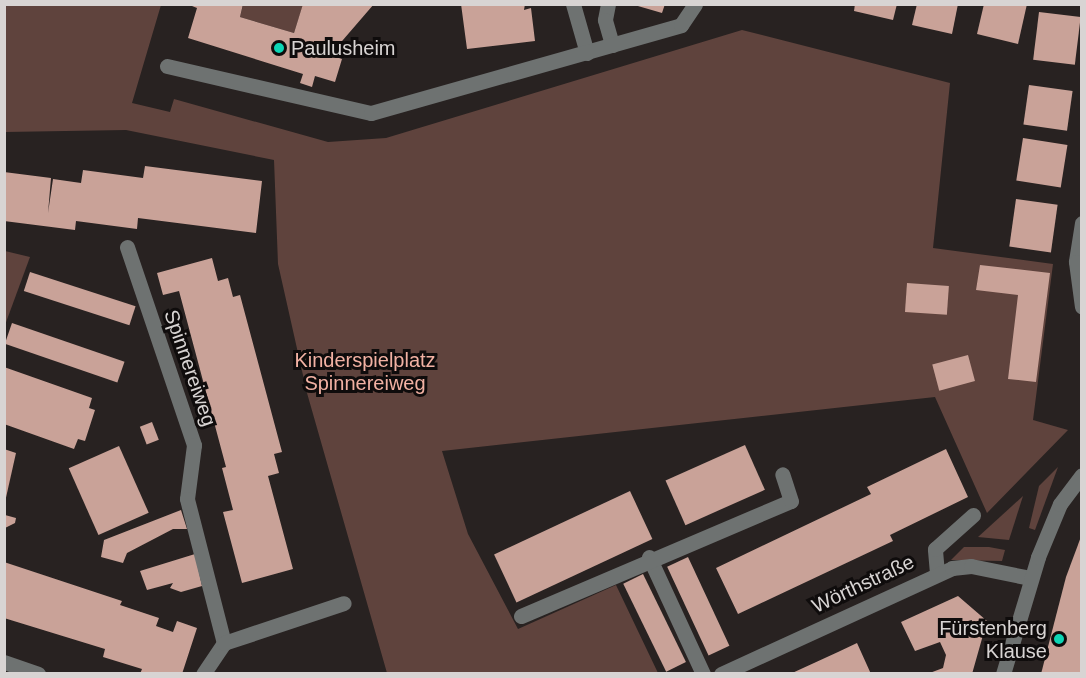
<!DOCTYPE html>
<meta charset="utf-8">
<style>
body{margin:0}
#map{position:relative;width:1086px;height:678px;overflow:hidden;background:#282221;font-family:Arial,sans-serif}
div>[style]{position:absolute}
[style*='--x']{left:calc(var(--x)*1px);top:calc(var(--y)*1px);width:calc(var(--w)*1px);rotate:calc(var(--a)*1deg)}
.green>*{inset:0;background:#5f433d}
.building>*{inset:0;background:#c9a298;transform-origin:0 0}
.minor>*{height:15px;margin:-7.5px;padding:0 7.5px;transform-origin:7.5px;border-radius:7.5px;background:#6e7271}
.dots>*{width:16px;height:16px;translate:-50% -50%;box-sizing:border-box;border:3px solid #0f0c0c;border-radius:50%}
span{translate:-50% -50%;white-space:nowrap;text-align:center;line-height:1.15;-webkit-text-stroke:6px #0f0c0c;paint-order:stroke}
.poi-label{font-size:20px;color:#d8d4d3}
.left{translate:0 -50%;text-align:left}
.right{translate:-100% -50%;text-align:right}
.park-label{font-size:20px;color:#f2b1a3}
.street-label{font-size:20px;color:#d8d4d3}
.frame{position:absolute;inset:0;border:6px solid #d8d4d3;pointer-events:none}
</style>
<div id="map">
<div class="green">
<i style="clip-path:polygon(4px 5px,161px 5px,132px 103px,170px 112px,174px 99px,328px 142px,386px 138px,742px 30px,950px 83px,933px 248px,1053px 264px,1033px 420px,1068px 430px,987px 513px,935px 397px,442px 451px,468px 534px,518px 629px,616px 585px,658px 673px,387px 673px,307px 393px,278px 264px,274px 160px,126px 130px,5px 132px)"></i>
<i style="clip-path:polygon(243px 5px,303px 5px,294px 33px,240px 17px)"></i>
<i style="clip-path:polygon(5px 251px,30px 257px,5px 325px,4px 251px)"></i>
<i style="clip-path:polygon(1058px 467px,1035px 530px,1029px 528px,1039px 486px)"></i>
<i style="clip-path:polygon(1023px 496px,1009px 540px,978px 537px)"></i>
<i style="clip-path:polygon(964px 547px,989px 547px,1005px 550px,1002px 561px,951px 560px)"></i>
</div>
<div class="building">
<i style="clip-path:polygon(187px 4px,243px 4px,240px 17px,294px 33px,303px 4px,374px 4px,330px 55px,342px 59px,335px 82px,315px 76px,312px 87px,300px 83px,303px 74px,188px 38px,197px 8px)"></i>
<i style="clip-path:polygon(461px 4px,525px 4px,524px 10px,531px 8px,535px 41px,467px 49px)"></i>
<i style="clip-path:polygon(631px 4px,665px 4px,662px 13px)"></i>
<i style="clip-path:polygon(855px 4px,897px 4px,893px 20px,854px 11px)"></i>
<i style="clip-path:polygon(917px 4px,958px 4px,952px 34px,912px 25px)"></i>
<i style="clip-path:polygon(984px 4px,1027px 4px,1018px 44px,977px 34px)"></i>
<i style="left:1039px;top:12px;width:42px;height:48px;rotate:7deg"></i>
<i style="left:1029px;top:85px;width:44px;height:40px;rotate:8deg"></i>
<i style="left:1023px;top:138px;width:45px;height:43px;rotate:9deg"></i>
<i style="clip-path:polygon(145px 166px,262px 181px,256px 233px,138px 218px,137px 229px,76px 221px,75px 230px,4px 221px,4px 172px,51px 178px,48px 213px,53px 179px,81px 183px,83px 170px,143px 178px)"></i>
<i style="left:1016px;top:199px;width:42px;height:48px;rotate:8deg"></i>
<i style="clip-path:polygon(212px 258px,218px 281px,228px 278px,233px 297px,240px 295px,282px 452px,274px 454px,279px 473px,268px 476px,293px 569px,242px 583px,223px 512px,233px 510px,222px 468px,226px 467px,179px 291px,163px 295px,157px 273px)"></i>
<i style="clip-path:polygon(980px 265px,1050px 273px,1036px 382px,1008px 379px,1018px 295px,976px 290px)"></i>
<i style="left:30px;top:272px;width:111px;height:20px;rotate:18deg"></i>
<i style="left:907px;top:283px;width:42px;height:29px;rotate:4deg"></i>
<i style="left:12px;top:323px;width:119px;height:22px;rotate:19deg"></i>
<i style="left:968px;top:355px;width:27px;height:37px;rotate:75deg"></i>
<i style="clip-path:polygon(4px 367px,92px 398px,89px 408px,95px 410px,85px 441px,78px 439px,74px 449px,4px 424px)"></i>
<i style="left:152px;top:422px;width:19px;height:13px;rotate:69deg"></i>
<i style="left:745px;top:445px;width:49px;height:87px;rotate:66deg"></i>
<i style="left:119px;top:446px;width:73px;height:55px;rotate:66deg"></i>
<i style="clip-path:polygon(4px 449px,16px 453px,5px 502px,4px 502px)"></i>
<i style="clip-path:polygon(946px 449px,968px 497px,890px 535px,893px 541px,738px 614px,716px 568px,871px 494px,867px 487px)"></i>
<i style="left:630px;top:491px;width:53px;height:150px;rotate:65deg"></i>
<i style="clip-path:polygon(181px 510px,187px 529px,173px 529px,127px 553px,123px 563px,101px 557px,104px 540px)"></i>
<i style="clip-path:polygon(5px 515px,16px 518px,15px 523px,5px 528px)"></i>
<i style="clip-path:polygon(1082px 534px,1082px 674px,1041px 674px,1066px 577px)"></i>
<i style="clip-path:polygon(195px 554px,202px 586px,181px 592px,170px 588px,173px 583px,147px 590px,140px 571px)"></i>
<i style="left:688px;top:557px;width:98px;height:23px;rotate:65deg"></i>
<i style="clip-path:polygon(4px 562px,122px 601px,120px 605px,159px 618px,156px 626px,173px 632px,177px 621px,197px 628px,182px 674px,140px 674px,142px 669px,103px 657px,105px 649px,4px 618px)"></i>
<i style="left:643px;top:574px;width:98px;height:22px;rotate:64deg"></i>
<i style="clip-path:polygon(958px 596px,987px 621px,972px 674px,927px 674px,943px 668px,946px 655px,940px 642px,915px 651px,901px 622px)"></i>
<i style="clip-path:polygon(857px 643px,871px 674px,790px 674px,838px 652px)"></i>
</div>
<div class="minor">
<i style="--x:573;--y:4;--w:51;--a:74.1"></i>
<i style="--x:608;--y:4;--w:16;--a:101"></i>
<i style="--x:605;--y:20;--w:26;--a:74"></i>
<i style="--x:167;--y:66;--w:209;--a:13"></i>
<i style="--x:371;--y:113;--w:322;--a:-15.8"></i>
<i style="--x:681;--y:25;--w:25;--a:-56"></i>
<i style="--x:1082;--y:223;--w:39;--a:99"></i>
<i style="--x:1076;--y:262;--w:45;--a:82.4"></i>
<i style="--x:127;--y:247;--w:209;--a:71.3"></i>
<i style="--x:194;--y:445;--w:54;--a:97.4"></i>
<i style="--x:187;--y:499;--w:149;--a:75.6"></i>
<i style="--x:224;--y:643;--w:37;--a:124"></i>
<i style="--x:649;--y:557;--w:129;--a:65.2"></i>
<i style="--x:937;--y:573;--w:24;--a:-95"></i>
<i style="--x:935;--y:549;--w:51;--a:-41.8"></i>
<i style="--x:521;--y:616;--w:293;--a:-23.1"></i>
<i style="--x:791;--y:501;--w:28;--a:-108"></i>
<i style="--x:224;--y:643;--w:126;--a:-18.4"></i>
<i style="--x:4;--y:662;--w:36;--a:19"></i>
<i style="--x:721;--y:674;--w:254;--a:-24.6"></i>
<i style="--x:952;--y:568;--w:19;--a:-6"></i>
<i style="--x:971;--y:566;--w:60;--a:11.5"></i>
<i style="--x:1003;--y:674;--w:122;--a:-73.3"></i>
<i style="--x:1038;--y:557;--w:57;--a:-67.5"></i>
<i style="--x:1060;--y:504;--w:36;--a:-53"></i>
</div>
<div class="dots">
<i style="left:279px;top:48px;background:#0dd5b5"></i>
<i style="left:1059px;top:639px;background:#0dd5b5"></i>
</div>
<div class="poi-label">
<span class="left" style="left:291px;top:48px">Paulusheim</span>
<span class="right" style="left:1047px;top:640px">Fürstenberg<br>Klause</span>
</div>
<div class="park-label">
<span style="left:365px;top:372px">Kinderspielplatz<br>Spinnereiweg</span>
</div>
<div class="street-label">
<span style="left:190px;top:368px;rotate:71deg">Spinnereiweg</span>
<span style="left:863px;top:584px;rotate:-25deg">Wörthstraße</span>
</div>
<div class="frame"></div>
</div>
